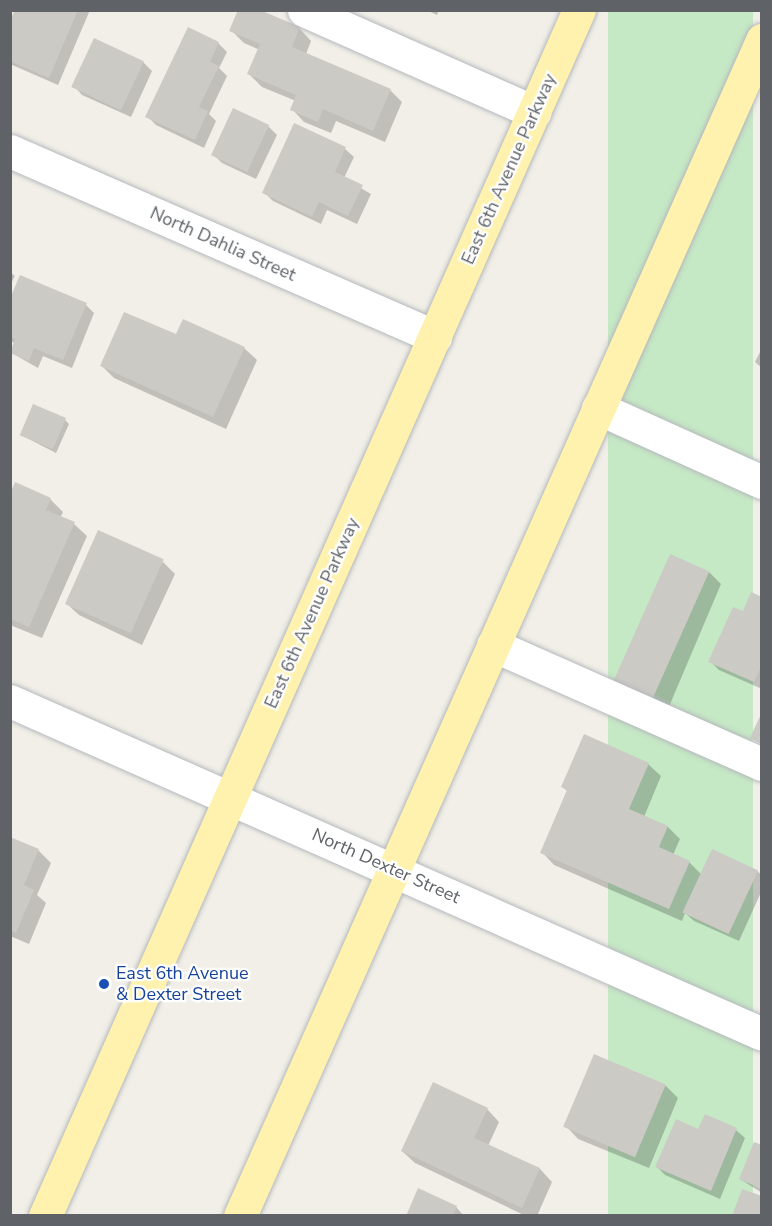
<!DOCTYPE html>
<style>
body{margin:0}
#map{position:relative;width:772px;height:1226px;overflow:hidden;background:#f1efe8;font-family:"Nunito Sans",sans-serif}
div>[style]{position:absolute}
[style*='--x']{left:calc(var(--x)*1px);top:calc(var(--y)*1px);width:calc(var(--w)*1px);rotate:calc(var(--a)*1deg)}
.green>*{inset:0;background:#c5e8c5;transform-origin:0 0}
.shadow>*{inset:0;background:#0003}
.building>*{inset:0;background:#cccac5;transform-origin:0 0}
.roads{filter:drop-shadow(0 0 2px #b5b8bc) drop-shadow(0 0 2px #b5b8bc)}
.minor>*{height:33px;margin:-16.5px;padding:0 16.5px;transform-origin:16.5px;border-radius:16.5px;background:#fff}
.major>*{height:33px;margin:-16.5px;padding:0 16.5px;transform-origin:16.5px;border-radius:16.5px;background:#fff2af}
.dots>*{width:16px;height:16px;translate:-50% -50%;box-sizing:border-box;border:3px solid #fff;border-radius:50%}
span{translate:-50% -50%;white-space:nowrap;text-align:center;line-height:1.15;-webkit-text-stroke:4.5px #fff;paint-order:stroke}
.street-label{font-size:18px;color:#5f6368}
.transit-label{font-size:18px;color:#164399}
.left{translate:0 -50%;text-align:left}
.frame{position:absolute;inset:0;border:12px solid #5f6368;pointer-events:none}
</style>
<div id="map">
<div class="green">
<i style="left:608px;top:11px;width:145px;height:1318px"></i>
</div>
<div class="shadow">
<i style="clip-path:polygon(16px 10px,90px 10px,58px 85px,10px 64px,10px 24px)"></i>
<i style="clip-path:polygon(426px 10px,439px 10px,437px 15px)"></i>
<i style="clip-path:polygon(299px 28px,311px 41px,306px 54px,390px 90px,402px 102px,385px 142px,336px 121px,331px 133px,304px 122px,292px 109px,296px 101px,262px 87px,249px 74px,260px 50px,244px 43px,231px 30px)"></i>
<i style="clip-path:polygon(218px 43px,227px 52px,219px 68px,227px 76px,209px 114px,216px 121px,204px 148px,156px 125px,147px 116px)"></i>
<i style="clip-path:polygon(143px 62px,152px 71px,131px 117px,82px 95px,74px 86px)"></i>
<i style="clip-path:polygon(295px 125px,345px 149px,354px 157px,344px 178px,371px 194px,357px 224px,327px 210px,321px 224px,273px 201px,264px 192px)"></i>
<i style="clip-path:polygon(268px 126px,277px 135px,256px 179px,222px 163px,213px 154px)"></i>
<i style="clip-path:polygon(10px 272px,15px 276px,10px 285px)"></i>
<i style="clip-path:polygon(10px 302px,86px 305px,94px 313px,72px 368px,43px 356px,38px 368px,10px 352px,15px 343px,10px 341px)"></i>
<i style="clip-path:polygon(176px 336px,244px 348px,257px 360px,226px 429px,114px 378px,102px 366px)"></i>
<i style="clip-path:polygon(762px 348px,762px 368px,755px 362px)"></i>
<i style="clip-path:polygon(65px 420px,69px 424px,56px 453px,21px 435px)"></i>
<i style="clip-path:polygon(10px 497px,50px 499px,63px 512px,60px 518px,74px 524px,87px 536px,42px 638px,10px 625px)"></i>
<i style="clip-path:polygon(671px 556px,709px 572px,721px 584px,665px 716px,626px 700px)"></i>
<i style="clip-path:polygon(163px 562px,175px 574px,142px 645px,79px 615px,66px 603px)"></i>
<i style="clip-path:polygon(762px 599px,762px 689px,719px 670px,710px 661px,743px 613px)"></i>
<i style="clip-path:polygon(648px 764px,661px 776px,644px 817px,668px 827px,680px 839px,673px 855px,689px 862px,702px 875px,757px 871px,762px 875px,762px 890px,739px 941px,694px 921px,685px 913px,682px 921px,554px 865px,542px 852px,568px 792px,563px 787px)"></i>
<i style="clip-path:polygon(10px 839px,38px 850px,51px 863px,37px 895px,46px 903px,29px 944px,10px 936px)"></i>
<i style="clip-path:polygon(595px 1056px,666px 1086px,678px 1098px,649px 1168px,578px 1139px,566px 1126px)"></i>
<i style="clip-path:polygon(487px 1109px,499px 1122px,488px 1146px,540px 1169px,552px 1182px,537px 1216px,526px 1216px,415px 1163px,402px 1151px)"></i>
<i style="clip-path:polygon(705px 1116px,736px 1130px,745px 1138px,720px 1199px,665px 1175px,657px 1167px,699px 1131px)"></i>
<i style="clip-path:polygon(762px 1147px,762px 1193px,740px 1179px)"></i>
<i style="clip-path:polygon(456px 1207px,464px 1216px,408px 1216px)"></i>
</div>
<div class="building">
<i style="clip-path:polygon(15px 10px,78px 10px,49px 78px,10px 61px,10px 20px)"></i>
<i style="clip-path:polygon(238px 10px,260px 10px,300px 27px,292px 47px,391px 89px,373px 131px,323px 109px,318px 122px,290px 110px,296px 95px,247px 74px,260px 44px,229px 31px)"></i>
<i style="clip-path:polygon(188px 27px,219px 42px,210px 62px,219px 66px,199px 107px,208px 111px,195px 140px,145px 117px)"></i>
<i style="left:94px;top:38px;width:55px;height:54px;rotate:25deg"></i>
<i style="left:233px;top:108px;width:40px;height:52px;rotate:25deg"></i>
<i style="clip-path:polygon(294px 123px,346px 147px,335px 172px,363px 185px,348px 216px,319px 202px,312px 217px,262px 193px)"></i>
<i style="clip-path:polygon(20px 275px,87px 303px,63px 360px,34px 348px,29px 361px,10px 353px,15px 339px,10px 337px,10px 298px)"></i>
<i style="clip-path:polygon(124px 312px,176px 334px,183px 319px,245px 347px,213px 417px,100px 366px)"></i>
<i style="left:33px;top:404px;width:36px;height:34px;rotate:23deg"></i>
<i style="clip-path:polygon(15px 482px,51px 498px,46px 510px,75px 522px,29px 627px,10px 619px,10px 494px)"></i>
<i style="left:98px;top:530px;width:72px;height:81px;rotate:24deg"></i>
<i style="left:670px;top:554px;width:43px;height:146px;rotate:24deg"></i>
<i style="clip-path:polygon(751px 592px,762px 597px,762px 665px,754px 682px,708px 662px,733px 607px,743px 611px)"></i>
<i style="clip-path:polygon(762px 712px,762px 744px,750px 738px)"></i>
<i style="clip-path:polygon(584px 734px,649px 763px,629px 809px,668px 826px,659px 847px,690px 861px,669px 909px,540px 853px,567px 790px,561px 787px)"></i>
<i style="clip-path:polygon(10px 837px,39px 849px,24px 885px,34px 890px,16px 933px,10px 930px)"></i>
<i style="left:712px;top:849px;width:51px;height:70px;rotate:25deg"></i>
<i style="left:594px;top:1054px;width:78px;height:79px;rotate:23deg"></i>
<i style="clip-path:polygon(433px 1082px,488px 1108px,474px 1138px,540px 1168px,522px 1208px,401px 1151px)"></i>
<i style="clip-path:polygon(705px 1114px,737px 1128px,711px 1191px,655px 1167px,676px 1119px,698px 1129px)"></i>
<i style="clip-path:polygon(754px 1142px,762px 1145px,762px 1189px,739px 1179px)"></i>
<i style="clip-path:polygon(418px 1188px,457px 1206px,453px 1216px,406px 1216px)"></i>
<i style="clip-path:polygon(742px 1189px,762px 1196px,762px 1216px,732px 1216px)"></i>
</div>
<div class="roads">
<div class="minor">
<i style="--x:304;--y:10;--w:252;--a:23.9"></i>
<i style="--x:10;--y:151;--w:464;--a:23.6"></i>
<i style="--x:598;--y:408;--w:180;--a:24.3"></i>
<i style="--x:493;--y:645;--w:294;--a:23.9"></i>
<i style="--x:10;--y:701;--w:822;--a:23.88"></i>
</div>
<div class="major">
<i style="--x:45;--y:1216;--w:1319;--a:-66.12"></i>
<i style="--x:240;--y:1216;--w:1287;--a:-66.06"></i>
</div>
</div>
<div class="dots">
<i style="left:104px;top:984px;background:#1a4fb4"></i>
</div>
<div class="street-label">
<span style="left:509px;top:169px;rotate:-66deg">East 6th Avenue Parkway</span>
<span style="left:223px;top:244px;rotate:24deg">North Dahlia Street</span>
<span style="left:312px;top:613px;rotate:-66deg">East 6th Avenue Parkway</span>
<span style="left:386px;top:866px;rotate:24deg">North Dexter Street</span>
</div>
<div class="transit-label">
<span class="left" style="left:116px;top:984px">East 6th Avenue<br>&amp; Dexter Street</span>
</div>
<div class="frame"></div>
</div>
